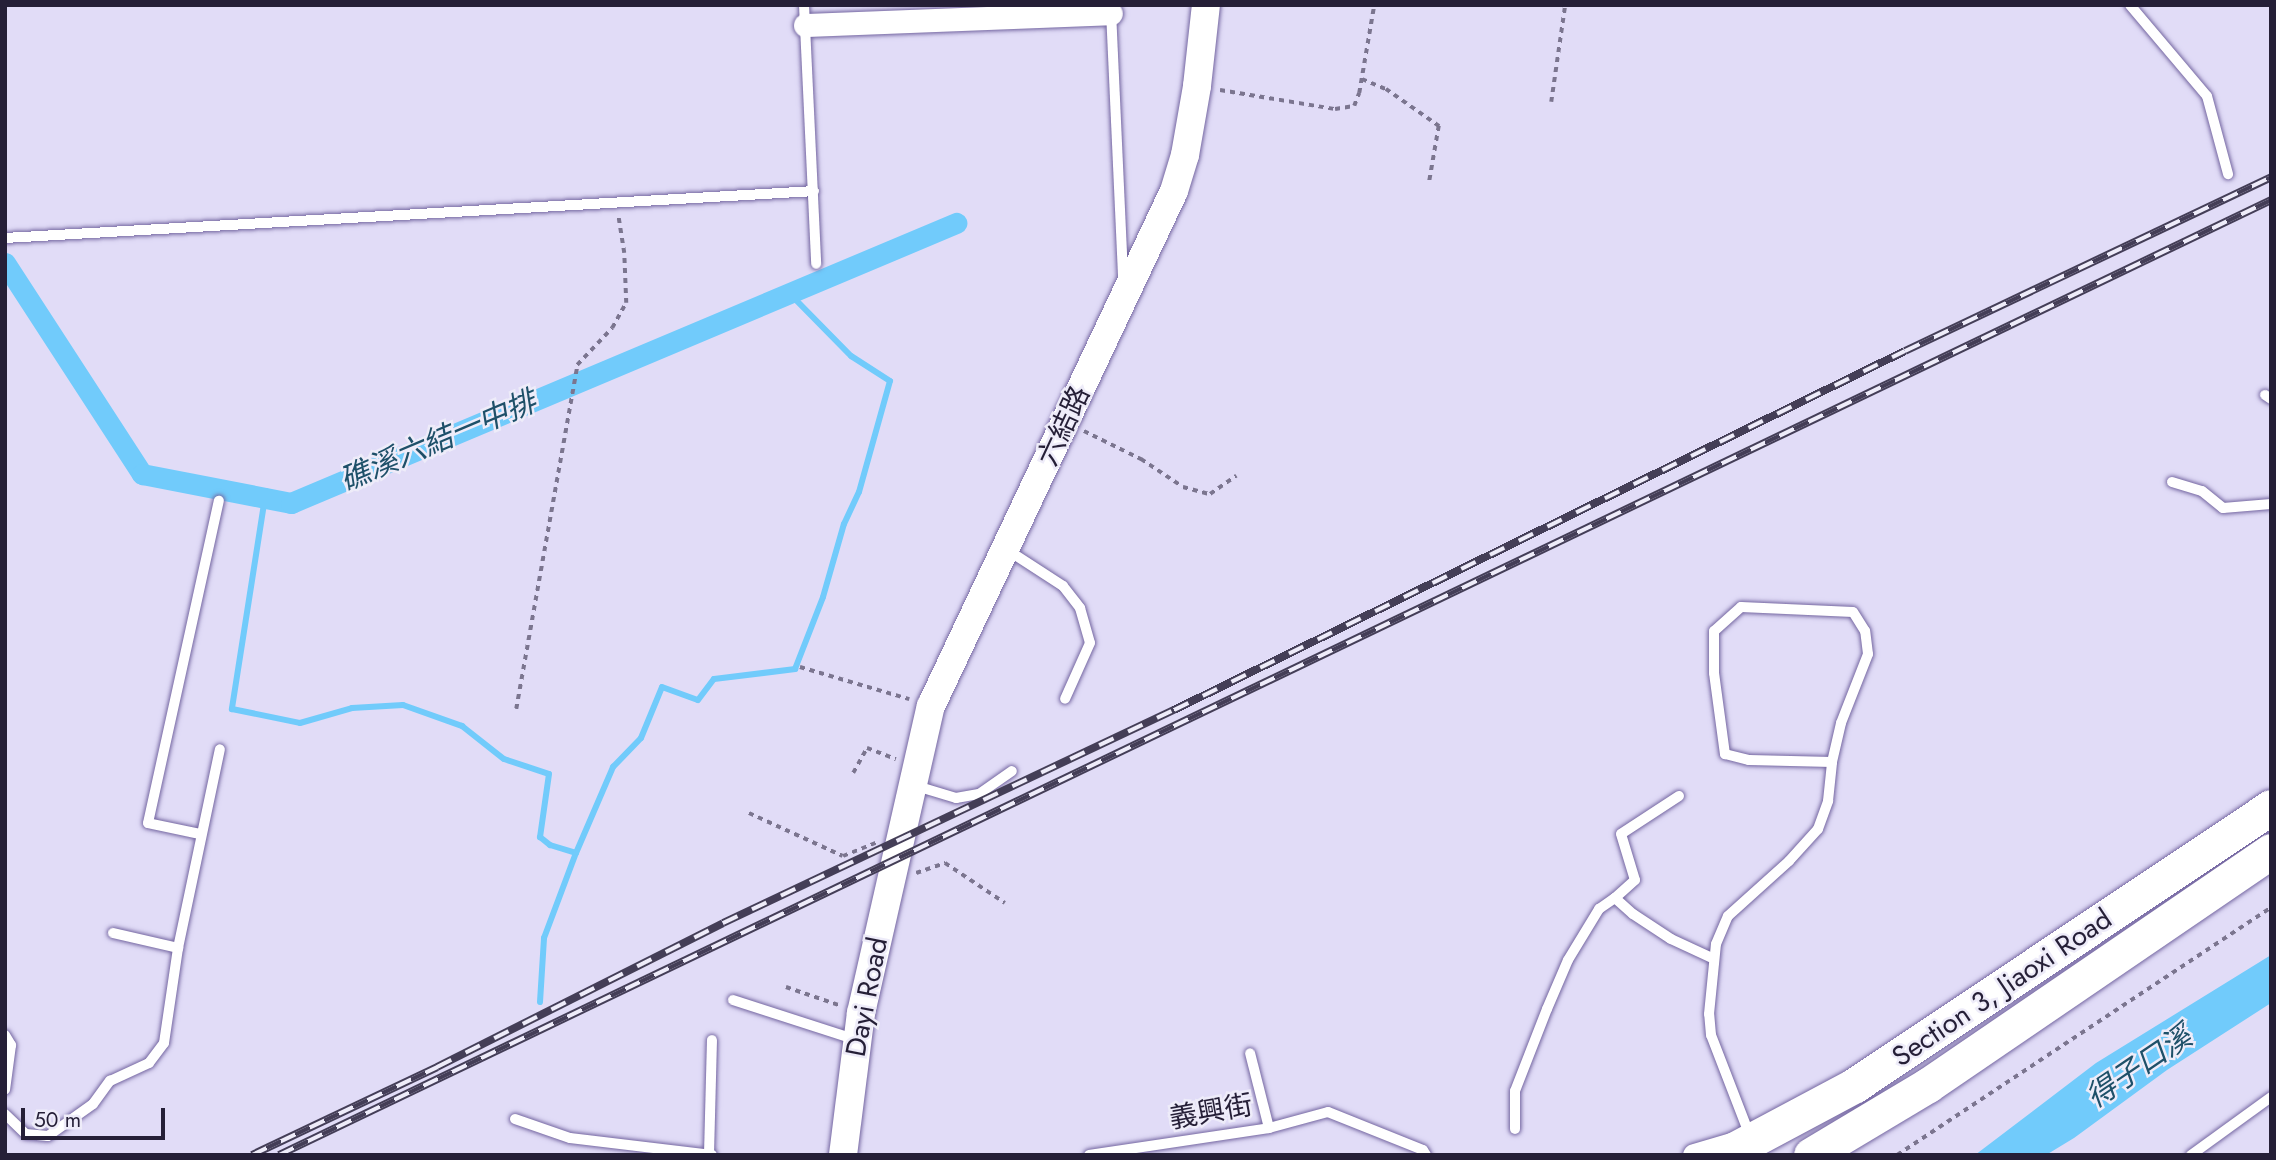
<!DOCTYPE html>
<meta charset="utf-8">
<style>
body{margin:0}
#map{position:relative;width:2276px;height:1160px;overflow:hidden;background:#e1dcf7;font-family:Jost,"Noto Sans TC",sans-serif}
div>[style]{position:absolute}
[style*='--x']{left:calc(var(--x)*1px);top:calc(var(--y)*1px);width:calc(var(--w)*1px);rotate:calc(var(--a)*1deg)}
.water>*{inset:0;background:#71cbfb}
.stream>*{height:6px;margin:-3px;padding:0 3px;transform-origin:3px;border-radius:3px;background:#71cbfb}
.canal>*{height:21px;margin:-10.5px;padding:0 10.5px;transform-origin:10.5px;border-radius:10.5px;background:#71cbfb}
.path>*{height:3.5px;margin-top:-1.75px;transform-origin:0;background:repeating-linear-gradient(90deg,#7b758f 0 5px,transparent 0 10px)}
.roads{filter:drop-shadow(0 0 2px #7466a1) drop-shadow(0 0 2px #7466a1)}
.service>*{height:10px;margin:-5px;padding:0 5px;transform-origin:5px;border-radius:5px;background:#fff}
.minor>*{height:23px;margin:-11.5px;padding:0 11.5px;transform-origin:11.5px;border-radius:11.5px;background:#fff}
.tertiary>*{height:28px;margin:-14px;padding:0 14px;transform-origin:14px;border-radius:14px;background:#fff}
.primary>*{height:35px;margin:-17.5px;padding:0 17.5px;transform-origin:17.5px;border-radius:17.5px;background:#fff}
.rail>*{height:8px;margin-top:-4px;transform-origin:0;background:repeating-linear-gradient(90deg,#eeecf9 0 16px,#443e57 0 32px);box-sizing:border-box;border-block:2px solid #443e57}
span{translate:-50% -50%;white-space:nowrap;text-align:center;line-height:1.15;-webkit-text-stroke:5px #eeecf9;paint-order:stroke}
.street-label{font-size:28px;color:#251f37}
.water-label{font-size:30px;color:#1e5069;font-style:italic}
.frame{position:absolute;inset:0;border:7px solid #251f37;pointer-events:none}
.scale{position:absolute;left:21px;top:1108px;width:144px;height:32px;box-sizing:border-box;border:4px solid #251f37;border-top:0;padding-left:9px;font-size:21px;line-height:24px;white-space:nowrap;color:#251f37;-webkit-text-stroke:5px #eeecf9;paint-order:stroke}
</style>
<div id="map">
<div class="water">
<i style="clip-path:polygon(2271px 955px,2271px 1003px,2167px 1070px,2074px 1138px,2046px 1155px,1975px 1155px,2096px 1063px)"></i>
</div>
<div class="stream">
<i style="--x:266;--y:491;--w:221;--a:98.9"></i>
<i style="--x:232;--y:709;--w:69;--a:11.6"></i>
<i style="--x:300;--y:723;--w:54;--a:-16.1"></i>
<i style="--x:352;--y:708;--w:51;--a:-3.4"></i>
<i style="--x:403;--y:705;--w:63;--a:19.6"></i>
<i style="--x:462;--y:726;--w:53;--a:38.2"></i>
<i style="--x:504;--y:759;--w:47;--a:18.4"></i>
<i style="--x:549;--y:774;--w:64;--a:98.1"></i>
<i style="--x:540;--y:837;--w:13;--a:39"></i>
<i style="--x:550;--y:845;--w:27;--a:17"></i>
<i style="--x:540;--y:1002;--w:64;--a:-86.4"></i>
<i style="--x:544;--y:938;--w:91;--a:-69.4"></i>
<i style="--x:576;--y:853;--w:94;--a:-66.7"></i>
<i style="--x:613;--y:767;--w:40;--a:-46"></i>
<i style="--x:641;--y:738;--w:55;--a:-67.6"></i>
<i style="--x:662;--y:687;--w:38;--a:20"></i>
<i style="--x:698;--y:700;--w:26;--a:-53"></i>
<i style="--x:714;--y:679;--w:82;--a:-7"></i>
<i style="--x:795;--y:669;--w:77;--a:-68.7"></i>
<i style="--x:823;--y:597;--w:76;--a:-74"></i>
<i style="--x:844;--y:524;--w:35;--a:-65"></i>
<i style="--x:859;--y:492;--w:115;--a:-74.4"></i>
<i style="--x:890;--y:381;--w:46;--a:-147.3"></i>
<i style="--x:851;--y:356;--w:88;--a:-134.5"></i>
</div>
<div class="canal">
<i style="--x:5;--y:263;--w:252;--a:57"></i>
<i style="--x:142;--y:474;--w:152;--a:11"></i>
<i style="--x:291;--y:503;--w:722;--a:-22.83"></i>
</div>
<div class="path">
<i style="--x:1362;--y:79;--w:26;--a:23"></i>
<i style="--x:1386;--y:89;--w:65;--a:34.9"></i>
<i style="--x:1439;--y:126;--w:59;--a:99.8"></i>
<i style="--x:1220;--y:90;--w:117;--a:9.4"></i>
<i style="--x:1335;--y:109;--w:19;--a:-9"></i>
<i style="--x:1354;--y:106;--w:14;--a:-69"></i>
<i style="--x:1359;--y:93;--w:89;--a:-80.3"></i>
<i style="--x:1551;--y:102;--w:98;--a:-81.8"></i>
<i style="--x:1084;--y:431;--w:64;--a:26.2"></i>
<i style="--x:1141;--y:459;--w:50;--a:33.7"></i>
<i style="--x:1183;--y:487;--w:28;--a:15"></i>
<i style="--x:1210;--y:494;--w:32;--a:-35"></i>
<i style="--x:800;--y:667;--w:114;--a:16.4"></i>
<i style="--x:516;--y:709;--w:349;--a:-79.9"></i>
<i style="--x:577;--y:365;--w:51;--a:-46.6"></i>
<i style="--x:612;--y:328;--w:29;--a:-61"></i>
<i style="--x:626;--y:303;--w:50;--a:-92.3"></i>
<i style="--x:624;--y:253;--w:36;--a:-99"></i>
<i style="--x:853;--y:773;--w:29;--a:-61"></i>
<i style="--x:867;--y:748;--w:31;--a:21"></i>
<i style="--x:749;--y:813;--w:103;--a:24.6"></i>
<i style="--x:843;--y:856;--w:38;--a:-22"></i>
<i style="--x:916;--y:873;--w:31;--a:-19"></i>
<i style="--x:945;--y:863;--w:72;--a:33.7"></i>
<i style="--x:786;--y:987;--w:56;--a:18.8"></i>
<i style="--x:1897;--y:1155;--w:449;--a:-33.5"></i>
</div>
<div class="roads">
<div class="service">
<i style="--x:804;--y:5;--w:259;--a:87.3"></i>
<i style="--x:2130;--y:5;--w:119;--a:49.8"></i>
<i style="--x:2207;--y:96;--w:81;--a:74.9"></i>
<i style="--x:1111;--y:11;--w:267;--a:87.4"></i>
<i style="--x:5;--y:238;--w:810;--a:-3.32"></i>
<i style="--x:2265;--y:395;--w:7;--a:34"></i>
<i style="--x:2172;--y:482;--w:31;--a:17"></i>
<i style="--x:2202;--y:491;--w:27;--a:39"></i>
<i style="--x:2223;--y:508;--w:48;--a:-4.8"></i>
<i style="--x:1006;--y:549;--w:68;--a:33"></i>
<i style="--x:1063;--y:586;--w:28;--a:52"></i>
<i style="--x:1080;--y:608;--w:36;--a:74"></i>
<i style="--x:1090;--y:643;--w:61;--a:114.1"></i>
<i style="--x:913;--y:785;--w:45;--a:16.8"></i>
<i style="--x:956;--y:798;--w:23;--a:-10"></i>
<i style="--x:979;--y:794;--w:40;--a:-34.9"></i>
<i style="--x:1679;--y:796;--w:69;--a:146.8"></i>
<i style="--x:1621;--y:834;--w:48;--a:73.1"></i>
<i style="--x:1635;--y:880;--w:27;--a:138"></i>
<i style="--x:1615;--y:898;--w:24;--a:42"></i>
<i style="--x:1633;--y:914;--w:45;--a:33.3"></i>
<i style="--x:1671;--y:939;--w:47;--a:24.9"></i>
<i style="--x:200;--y:834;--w:53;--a:-168.1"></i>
<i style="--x:148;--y:823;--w:330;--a:-77.6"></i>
<i style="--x:113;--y:933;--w:67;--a:13"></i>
<i style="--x:733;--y:1000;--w:130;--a:17.9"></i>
<i style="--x:5;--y:1035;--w:12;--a:59"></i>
<i style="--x:11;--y:1045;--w:45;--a:97.6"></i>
<i style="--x:5;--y:1114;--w:29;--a:44"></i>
<i style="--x:26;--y:1134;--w:22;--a:5"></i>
<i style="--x:48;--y:1136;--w:55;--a:-35.4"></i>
<i style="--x:93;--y:1104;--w:29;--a:-54"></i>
<i style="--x:110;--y:1081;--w:43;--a:-24.8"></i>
<i style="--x:149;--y:1063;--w:25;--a:-53"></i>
<i style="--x:164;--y:1043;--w:96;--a:-81.6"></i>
<i style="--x:178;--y:948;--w:203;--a:-78.1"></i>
<i style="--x:515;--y:1119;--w:58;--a:19.1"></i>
<i style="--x:570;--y:1138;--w:143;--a:6.8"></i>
<i style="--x:1269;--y:1128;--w:61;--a:-15.2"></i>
<i style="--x:1328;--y:1112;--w:102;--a:21.8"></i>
<i style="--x:1423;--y:1150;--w:6;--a:59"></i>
<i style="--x:1515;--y:1129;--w:38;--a:-90"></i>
<i style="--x:1515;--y:1091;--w:88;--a:-68.7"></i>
<i style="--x:1547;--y:1009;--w:53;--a:-66.8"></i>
<i style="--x:1568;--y:960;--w:60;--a:-58.7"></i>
<i style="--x:1599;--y:909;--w:19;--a:-35"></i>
<i style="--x:1750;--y:1136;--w:108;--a:-111.1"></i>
<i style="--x:1711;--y:1035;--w:21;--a:-95"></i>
<i style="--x:1709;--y:1014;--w:70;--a:-84.3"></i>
<i style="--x:1716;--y:944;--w:30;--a:-67"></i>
<i style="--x:1728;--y:916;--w:82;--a:-42"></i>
<i style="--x:1789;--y:861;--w:43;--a:-47.8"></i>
<i style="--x:1818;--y:829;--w:30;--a:-70"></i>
<i style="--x:1828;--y:801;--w:39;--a:-84"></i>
<i style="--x:1832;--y:762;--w:40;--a:-77"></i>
<i style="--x:1841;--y:723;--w:74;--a:-68.6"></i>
<i style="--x:1868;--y:654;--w:23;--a:-97"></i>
<i style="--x:1865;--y:631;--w:22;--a:-122"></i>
<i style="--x:1853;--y:612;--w:112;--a:-177.4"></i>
<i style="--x:1741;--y:607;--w:36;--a:138"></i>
<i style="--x:1714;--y:631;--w:42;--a:90"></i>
<i style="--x:1714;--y:673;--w:82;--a:82.3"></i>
<i style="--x:1725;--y:754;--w:25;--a:14"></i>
<i style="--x:1749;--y:760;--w:83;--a:1.4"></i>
<i style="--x:709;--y:1154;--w:114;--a:-88.5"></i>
<i style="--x:1089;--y:1155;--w:182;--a:-8.5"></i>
<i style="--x:1269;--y:1128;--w:77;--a:-104.2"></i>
<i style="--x:2191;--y:1155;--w:99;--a:-35.9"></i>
</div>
<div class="minor">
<i style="--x:805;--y:25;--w:306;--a:-2.2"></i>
<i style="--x:1694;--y:1155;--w:46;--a:-16.5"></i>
</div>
<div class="tertiary">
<i style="--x:843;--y:1155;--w:143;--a:-82.8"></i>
<i style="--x:861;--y:1013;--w:315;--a:-77.2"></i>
<i style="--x:931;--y:706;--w:569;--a:-64.74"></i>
<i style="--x:1174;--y:191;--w:38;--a:-73"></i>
<i style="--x:1185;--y:155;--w:70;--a:-80.1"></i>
<i style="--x:1197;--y:86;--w:81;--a:-83.7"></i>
</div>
<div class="primary">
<i style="--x:1724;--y:1155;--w:149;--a:-28.1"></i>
<i style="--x:1855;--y:1085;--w:500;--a:-33.75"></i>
<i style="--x:1811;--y:1155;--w:136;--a:-30.9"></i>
<i style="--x:1928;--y:1085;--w:415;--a:-34.3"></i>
</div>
</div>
<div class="rail">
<i style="--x:252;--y:1155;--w:205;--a:-25.4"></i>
<i style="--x:437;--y:1067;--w:320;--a:-26.7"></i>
<i style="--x:723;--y:923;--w:499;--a:-25.3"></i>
<i style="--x:1174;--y:710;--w:814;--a:-26.16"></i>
<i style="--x:1905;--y:351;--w:405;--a:-25.4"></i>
<i style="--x:279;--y:1155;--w:2209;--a:-25.61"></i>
</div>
<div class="street-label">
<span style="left:1064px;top:426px;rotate:-65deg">六結路</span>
<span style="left:2002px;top:988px;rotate:-34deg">Section 3, Jiaoxi Road</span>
<span style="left:867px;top:997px;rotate:-79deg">Dayi Road</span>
<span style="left:1211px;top:1112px;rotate:-10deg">義興街</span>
</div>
<div class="water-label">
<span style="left:438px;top:441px;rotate:-23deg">礁溪六結一中排</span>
<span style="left:2139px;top:1067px;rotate:-34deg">得子口溪</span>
</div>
<div class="frame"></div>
<div class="scale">50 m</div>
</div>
